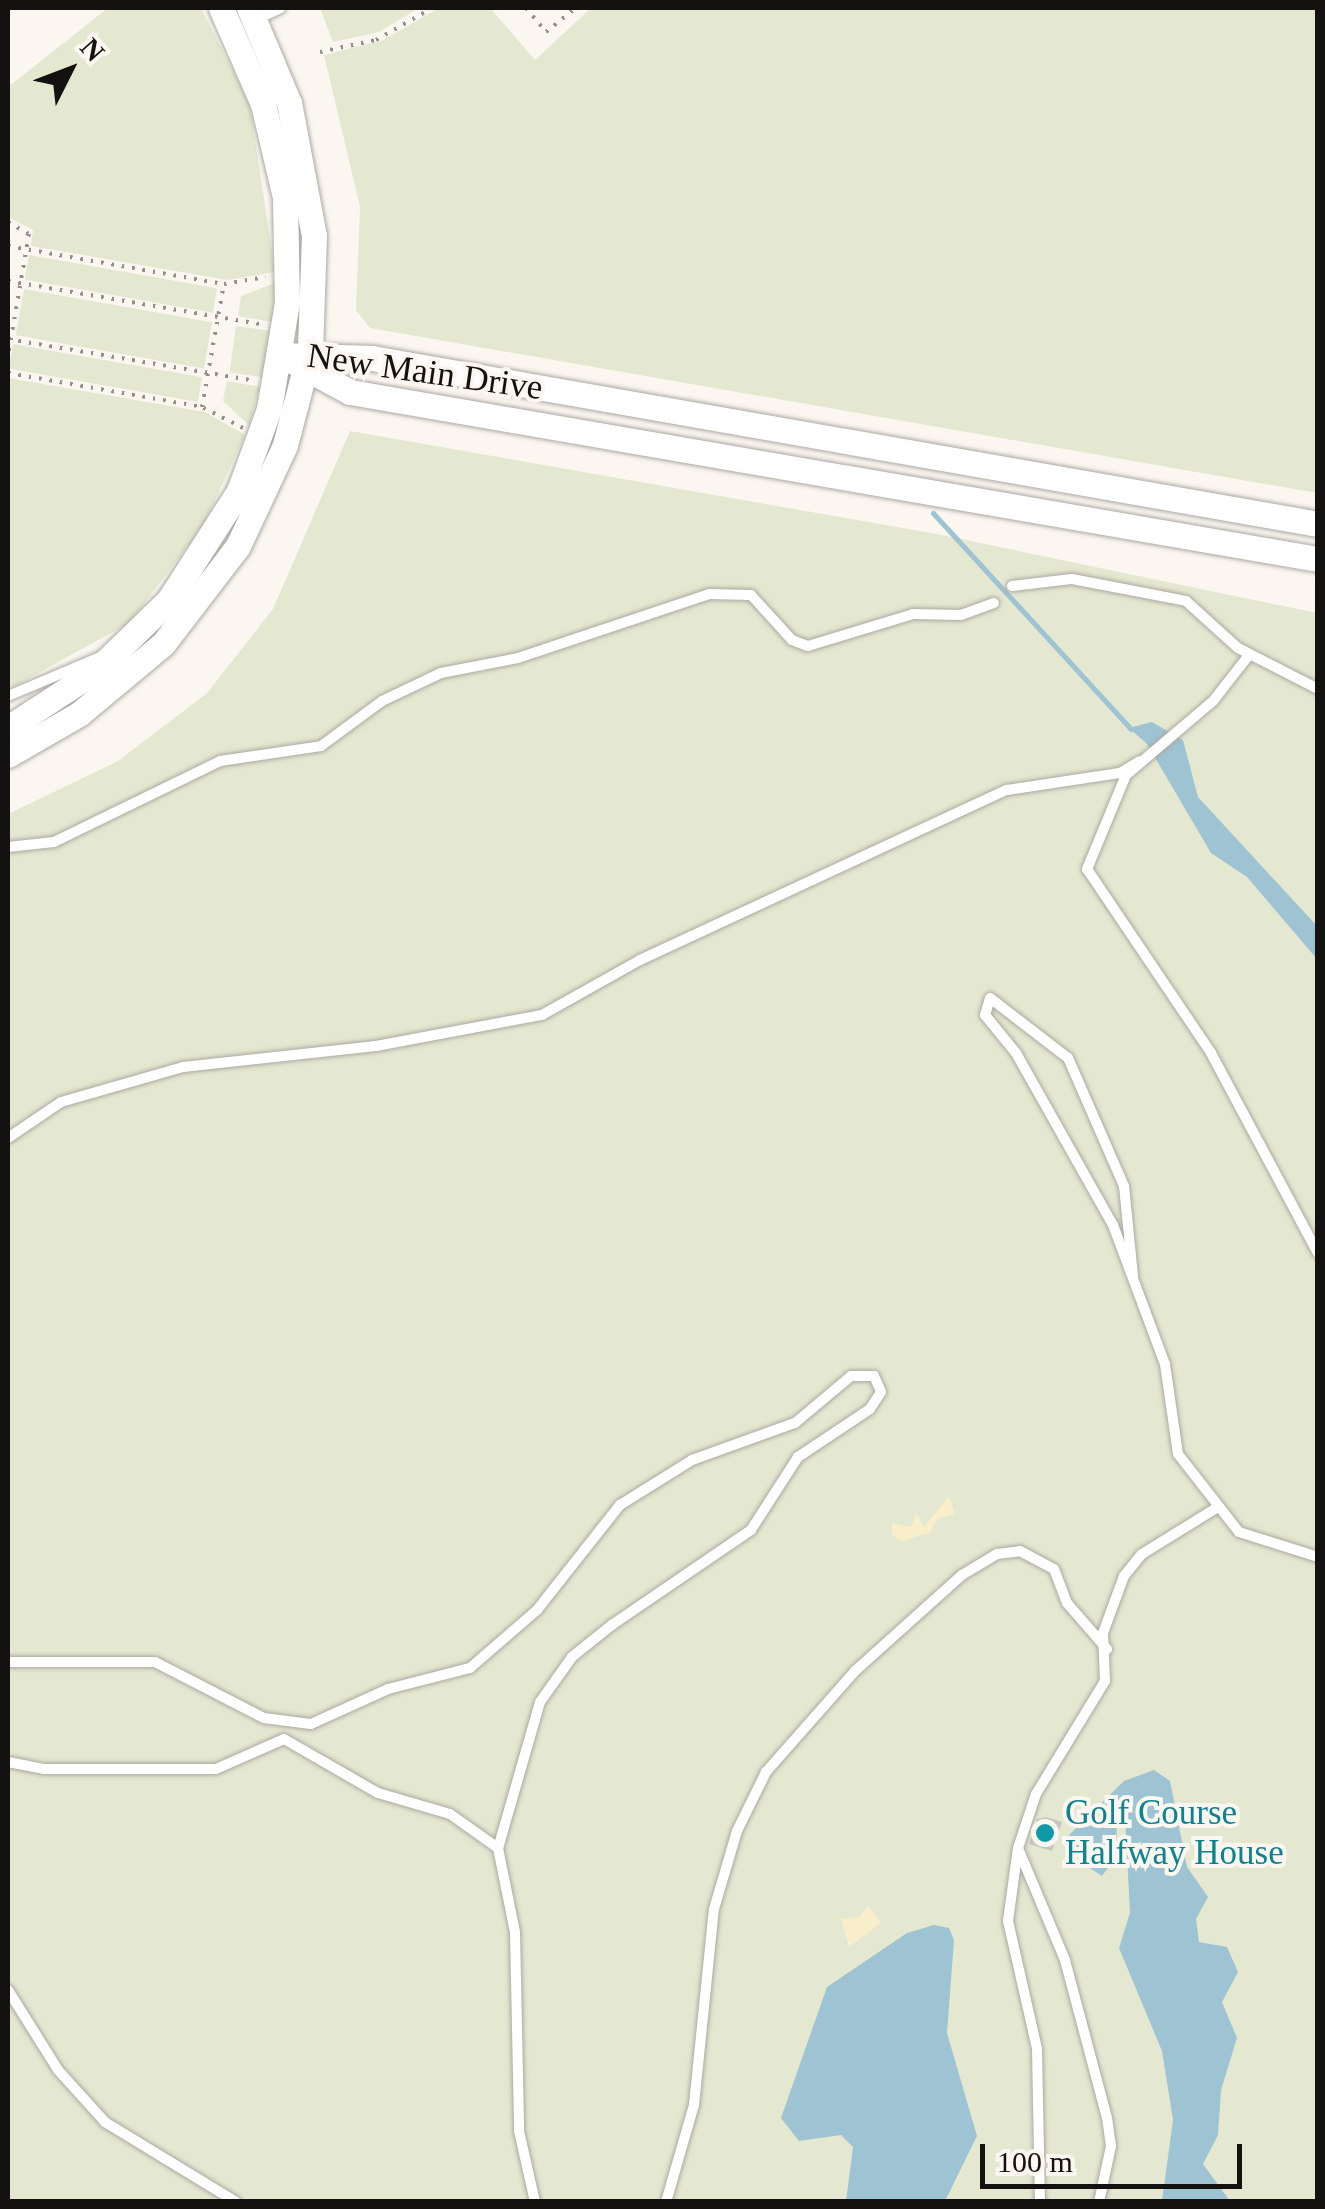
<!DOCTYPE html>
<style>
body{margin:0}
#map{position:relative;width:1325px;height:2209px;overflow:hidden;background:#fbf7f0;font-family:"Times New Roman",serif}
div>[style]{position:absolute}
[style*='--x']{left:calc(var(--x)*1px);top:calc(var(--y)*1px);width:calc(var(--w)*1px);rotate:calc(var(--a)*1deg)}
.green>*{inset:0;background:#e4e8d0;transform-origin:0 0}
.sand>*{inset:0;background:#f8eec9}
.water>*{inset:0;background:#9ec3d2}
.stream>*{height:5px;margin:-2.5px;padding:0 2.5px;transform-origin:2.5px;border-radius:2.5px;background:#9ec3d2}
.building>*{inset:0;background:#c9c5be}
.path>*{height:4px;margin-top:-2px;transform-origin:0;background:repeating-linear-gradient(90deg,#93908b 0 2.5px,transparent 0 10.5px)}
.roads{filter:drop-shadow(0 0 2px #aca9a2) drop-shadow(0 0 2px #aca9a2)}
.service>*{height:10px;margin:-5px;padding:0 5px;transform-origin:5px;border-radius:5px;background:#fff}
.tertiary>*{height:25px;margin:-12.5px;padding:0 12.5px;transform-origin:12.5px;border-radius:12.5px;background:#fff}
.dots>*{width:28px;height:28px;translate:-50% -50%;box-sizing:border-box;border:5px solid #fbf7f0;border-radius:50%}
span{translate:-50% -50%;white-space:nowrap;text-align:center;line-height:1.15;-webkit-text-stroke:8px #fbf7f0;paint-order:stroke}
.street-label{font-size:35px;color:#141210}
.culture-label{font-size:35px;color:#0d838f}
.left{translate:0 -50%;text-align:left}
.frame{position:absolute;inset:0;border:10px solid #141210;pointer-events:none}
.north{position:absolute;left:20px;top:20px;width:100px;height:100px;-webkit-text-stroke:8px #fbf7f0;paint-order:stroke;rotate:48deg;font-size:28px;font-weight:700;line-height:40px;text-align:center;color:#141210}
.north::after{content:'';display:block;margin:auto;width:35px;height:45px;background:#141210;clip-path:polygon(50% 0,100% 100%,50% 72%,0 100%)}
.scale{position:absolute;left:980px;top:2144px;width:262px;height:45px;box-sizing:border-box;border:5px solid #141210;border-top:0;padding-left:12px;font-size:30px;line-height:35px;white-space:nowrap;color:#141210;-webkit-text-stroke:8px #fbf7f0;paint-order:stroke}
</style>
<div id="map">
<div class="green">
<i style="clip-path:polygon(108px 8px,201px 8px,250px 105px,275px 272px,227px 280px,31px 246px,33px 230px,10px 218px,8px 87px)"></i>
<i style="clip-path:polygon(320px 8px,419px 8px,379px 32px,333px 42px)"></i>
<i style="clip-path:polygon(439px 8px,490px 8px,535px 60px,591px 8px,1317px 8px,1317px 493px,370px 328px,356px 310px,360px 207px,324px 55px,383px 40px)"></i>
<i style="left:29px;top:255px;width:191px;height:25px;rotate:10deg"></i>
<i style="clip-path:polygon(275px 283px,272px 322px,238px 316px,241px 296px)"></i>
<i style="left:24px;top:289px;width:191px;height:47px;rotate:10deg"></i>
<i style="left:236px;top:326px;width:34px;height:47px;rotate:8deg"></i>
<i style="left:13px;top:344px;width:192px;height:25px;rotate:10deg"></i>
<i style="clip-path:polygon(8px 378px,205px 412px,245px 435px,203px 526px,129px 623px,15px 686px,8px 686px)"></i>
<i style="clip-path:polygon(227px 381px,260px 387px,249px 425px,223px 401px)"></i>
<i style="clip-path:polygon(350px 431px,937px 534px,1317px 613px,1317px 2201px,8px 2201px,8px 814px,118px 761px,207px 693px,273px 609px)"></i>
</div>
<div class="sand">
<i style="clip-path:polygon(949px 1496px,955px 1514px,937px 1519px,930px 1533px,901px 1541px,892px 1535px,892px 1523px,911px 1527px,917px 1513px,924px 1527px)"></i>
<i style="clip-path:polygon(868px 1905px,881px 1923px,849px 1947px,841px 1919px,860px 1917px)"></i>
</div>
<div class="water">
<i style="clip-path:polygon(1152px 722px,1183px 740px,1198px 797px,1317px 926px,1317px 959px,1247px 877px,1211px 853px,1147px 744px,1129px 728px)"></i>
<i style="clip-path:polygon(1154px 1770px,1170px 1781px,1187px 1867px,1208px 1897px,1196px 1919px,1199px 1942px,1227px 1947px,1238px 1972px,1222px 2002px,1237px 2038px,1221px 2090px,1218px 2135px,1203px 2164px,1230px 2201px,1162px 2201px,1173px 2120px,1162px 2051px,1119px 1948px,1130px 1913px,1125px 1815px,1117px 1813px,1116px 1857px,1102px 1876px,1082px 1863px,1069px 1835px,1124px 1781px)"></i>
<i style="clip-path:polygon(934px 1925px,949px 1928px,954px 1940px,947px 2033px,977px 2136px,945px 2201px,846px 2201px,853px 2147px,841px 2135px,799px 2141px,781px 2118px,827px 1987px,907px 1933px)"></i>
</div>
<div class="stream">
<i style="--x:933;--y:513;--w:293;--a:47.5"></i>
</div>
<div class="building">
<i style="clip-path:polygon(1046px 1817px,1062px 1822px,1052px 1851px,1029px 1844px,1037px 1819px)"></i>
</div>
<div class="path">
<i style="--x:526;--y:8;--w:31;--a:50"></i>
<i style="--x:546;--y:32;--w:38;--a:-39"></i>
<i style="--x:320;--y:52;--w:57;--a:-12.1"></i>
<i style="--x:376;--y:40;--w:64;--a:-29.7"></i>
<i style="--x:8;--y:222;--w:24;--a:30"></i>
<i style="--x:29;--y:234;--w:124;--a:99.8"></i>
<i style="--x:8;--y:246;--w:219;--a:10"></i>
<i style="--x:8;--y:281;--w:256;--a:9.7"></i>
<i style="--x:8;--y:339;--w:246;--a:9.6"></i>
<i style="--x:8;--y:373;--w:197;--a:9.9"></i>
<i style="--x:243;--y:428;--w:46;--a:-152.9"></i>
<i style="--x:202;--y:407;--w:125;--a:-79.9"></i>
<i style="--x:224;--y:284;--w:42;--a:-9.7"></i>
</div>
<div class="roads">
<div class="service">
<i style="--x:257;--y:19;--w:26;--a:-25"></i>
<i style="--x:1012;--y:586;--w:60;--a:-6.7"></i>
<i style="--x:1072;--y:579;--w:116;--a:10.9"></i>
<i style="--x:1186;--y:601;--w:70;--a:42.1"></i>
<i style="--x:1238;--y:648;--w:90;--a:27.1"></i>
<i style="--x:1249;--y:655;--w:58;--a:128"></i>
<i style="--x:1213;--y:701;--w:114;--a:139.6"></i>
<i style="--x:1126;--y:775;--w:102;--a:112.5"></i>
<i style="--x:1087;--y:869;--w:222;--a:56"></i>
<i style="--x:1211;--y:1053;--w:227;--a:61.9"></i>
<i style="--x:8;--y:696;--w:105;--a:-22.9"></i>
<i style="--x:8;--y:847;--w:46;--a:-6.2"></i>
<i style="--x:54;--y:842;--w:185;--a:-26"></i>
<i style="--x:220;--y:761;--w:102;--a:-8.4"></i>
<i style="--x:321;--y:746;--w:76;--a:-36.4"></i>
<i style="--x:382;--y:701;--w:65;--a:-25.4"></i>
<i style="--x:441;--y:673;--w:78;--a:-11"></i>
<i style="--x:518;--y:658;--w:201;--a:-18.5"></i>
<i style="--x:709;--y:594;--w:42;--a:1.4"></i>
<i style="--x:751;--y:595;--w:61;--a:47.7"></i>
<i style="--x:792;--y:640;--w:17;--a:21"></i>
<i style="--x:808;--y:646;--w:110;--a:-16.9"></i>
<i style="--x:913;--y:614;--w:48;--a:1.2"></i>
<i style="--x:961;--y:615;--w:35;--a:-20"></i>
<i style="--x:8;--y:1138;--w:64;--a:-34.2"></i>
<i style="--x:61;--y:1102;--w:127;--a:-16"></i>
<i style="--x:183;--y:1067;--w:194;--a:-6.2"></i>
<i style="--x:376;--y:1046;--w:169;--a:-10.6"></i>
<i style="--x:542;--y:1015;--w:112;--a:-29.3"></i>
<i style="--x:640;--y:960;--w:404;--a:-24.9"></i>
<i style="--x:1007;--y:790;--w:114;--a:-8.6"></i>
<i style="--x:1120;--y:773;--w:23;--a:-31"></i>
<i style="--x:1133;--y:1276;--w:90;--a:-95.7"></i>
<i style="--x:1124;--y:1186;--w:140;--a:-113.6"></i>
<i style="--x:1068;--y:1058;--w:98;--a:-142.4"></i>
<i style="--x:990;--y:998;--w:18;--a:106"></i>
<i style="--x:985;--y:1015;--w:49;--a:50.8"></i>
<i style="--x:1016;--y:1053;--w:197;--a:60.6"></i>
<i style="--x:1113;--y:1225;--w:148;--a:69.5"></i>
<i style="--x:1165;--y:1364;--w:91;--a:81.8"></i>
<i style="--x:1178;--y:1454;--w:99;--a:52"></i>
<i style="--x:1239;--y:1532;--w:83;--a:17.6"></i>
<i style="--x:8;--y:1662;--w:147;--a:0"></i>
<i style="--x:155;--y:1662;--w:123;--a:27.2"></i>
<i style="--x:264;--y:1718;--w:47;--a:7.3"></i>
<i style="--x:311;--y:1724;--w:85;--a:-24.4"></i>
<i style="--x:388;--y:1689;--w:85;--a:-14.4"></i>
<i style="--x:470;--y:1668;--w:89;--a:-40.9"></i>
<i style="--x:537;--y:1610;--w:134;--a:-51.7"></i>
<i style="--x:620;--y:1505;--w:85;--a:-32"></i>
<i style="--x:692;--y:1460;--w:109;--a:-19.8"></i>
<i style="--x:795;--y:1423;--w:73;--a:-40"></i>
<i style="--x:851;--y:1376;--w:23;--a:0"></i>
<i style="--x:874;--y:1376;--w:17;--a:66"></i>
<i style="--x:881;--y:1392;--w:20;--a:123"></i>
<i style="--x:870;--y:1409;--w:87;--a:146.3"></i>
<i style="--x:798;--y:1457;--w:87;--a:122.8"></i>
<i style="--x:751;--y:1530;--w:167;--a:145.7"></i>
<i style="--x:613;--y:1624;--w:53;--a:141.2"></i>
<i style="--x:572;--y:1657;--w:55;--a:125.4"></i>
<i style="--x:540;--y:1702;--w:152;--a:106"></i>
<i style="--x:498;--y:1848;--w:86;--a:78.6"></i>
<i style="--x:515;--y:1932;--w:199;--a:88.8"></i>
<i style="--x:519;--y:2131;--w:73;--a:77.3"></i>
<i style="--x:8;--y:1762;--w:36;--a:11"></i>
<i style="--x:43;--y:1769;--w:173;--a:0"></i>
<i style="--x:216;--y:1769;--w:74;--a:-23.8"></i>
<i style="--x:284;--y:1739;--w:108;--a:29.9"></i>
<i style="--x:378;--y:1793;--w:75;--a:16.3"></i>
<i style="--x:450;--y:1814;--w:59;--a:35.3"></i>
<i style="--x:1018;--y:1848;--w:74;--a:97.8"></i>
<i style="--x:1008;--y:1921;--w:131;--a:77.2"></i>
<i style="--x:1037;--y:2049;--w:153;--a:88.9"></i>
<i style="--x:8;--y:1990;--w:94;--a:58"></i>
<i style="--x:58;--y:2070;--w:70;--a:47.9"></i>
<i style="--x:105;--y:2122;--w:153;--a:31.4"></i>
<i style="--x:666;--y:2202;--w:101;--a:-73.9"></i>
<i style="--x:694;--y:2105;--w:197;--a:-84.2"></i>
<i style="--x:714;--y:1909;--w:81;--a:-73.6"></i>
<i style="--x:737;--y:1831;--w:66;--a:-63.8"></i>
<i style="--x:766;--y:1772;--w:135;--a:-48.6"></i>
<i style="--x:855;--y:1671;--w:144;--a:-41.9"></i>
<i style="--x:962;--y:1575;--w:41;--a:-31"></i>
<i style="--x:997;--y:1554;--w:23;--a:-7"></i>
<i style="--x:1020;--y:1551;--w:38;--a:28"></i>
<i style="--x:1054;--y:1569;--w:36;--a:69"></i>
<i style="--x:1067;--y:1603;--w:61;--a:49"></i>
<i style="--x:1099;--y:2202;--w:57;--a:-77.9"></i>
<i style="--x:1111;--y:2146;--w:28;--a:-98"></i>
<i style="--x:1107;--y:2118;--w:163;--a:-104.9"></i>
<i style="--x:1065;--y:1960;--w:121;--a:-112.8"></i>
<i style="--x:1018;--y:1848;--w:57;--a:-71.6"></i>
<i style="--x:1036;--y:1794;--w:132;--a:-58.6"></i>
<i style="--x:1105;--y:1681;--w:48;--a:-92.4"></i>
<i style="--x:1103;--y:1633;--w:61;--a:-69.8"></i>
<i style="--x:1124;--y:1576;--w:28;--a:-51"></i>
<i style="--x:1142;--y:1554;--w:86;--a:-31.7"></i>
</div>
<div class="tertiary">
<i style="--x:281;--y:355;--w:78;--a:28.2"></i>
<i style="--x:350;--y:392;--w:982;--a:9.79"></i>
<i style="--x:281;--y:355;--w:91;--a:1.9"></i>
<i style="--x:372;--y:358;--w:960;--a:9.95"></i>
<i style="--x:8;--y:728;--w:108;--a:-33.2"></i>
<i style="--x:98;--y:669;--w:99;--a:-44.2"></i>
<i style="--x:169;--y:600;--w:130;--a:-57.3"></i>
<i style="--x:239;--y:491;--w:87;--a:-69.9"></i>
<i style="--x:269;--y:409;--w:108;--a:-80.4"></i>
<i style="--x:287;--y:303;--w:106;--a:-91.1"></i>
<i style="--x:285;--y:197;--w:96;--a:-103.3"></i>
<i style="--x:263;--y:104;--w:105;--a:-113.6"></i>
<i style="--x:8;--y:755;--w:82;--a:-30"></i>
<i style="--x:79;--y:714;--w:109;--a:-39.8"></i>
<i style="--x:163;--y:644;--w:123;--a:-52.6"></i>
<i style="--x:238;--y:546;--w:111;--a:-65"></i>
<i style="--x:285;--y:445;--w:98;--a:-75.3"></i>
<i style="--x:310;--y:350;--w:114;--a:-88"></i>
<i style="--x:314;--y:236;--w:135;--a:-100.6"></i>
<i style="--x:289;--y:103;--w:103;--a:-112.8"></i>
</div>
</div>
<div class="dots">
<i style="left:1045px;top:1833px;background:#0f9aa8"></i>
</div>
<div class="street-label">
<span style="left:425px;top:372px;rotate:8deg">New Main Drive</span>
</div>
<div class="culture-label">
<span class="left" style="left:1065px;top:1833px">Golf Course<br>Halfway House</span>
</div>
<div class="frame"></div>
<div class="north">N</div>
<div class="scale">100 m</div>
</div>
